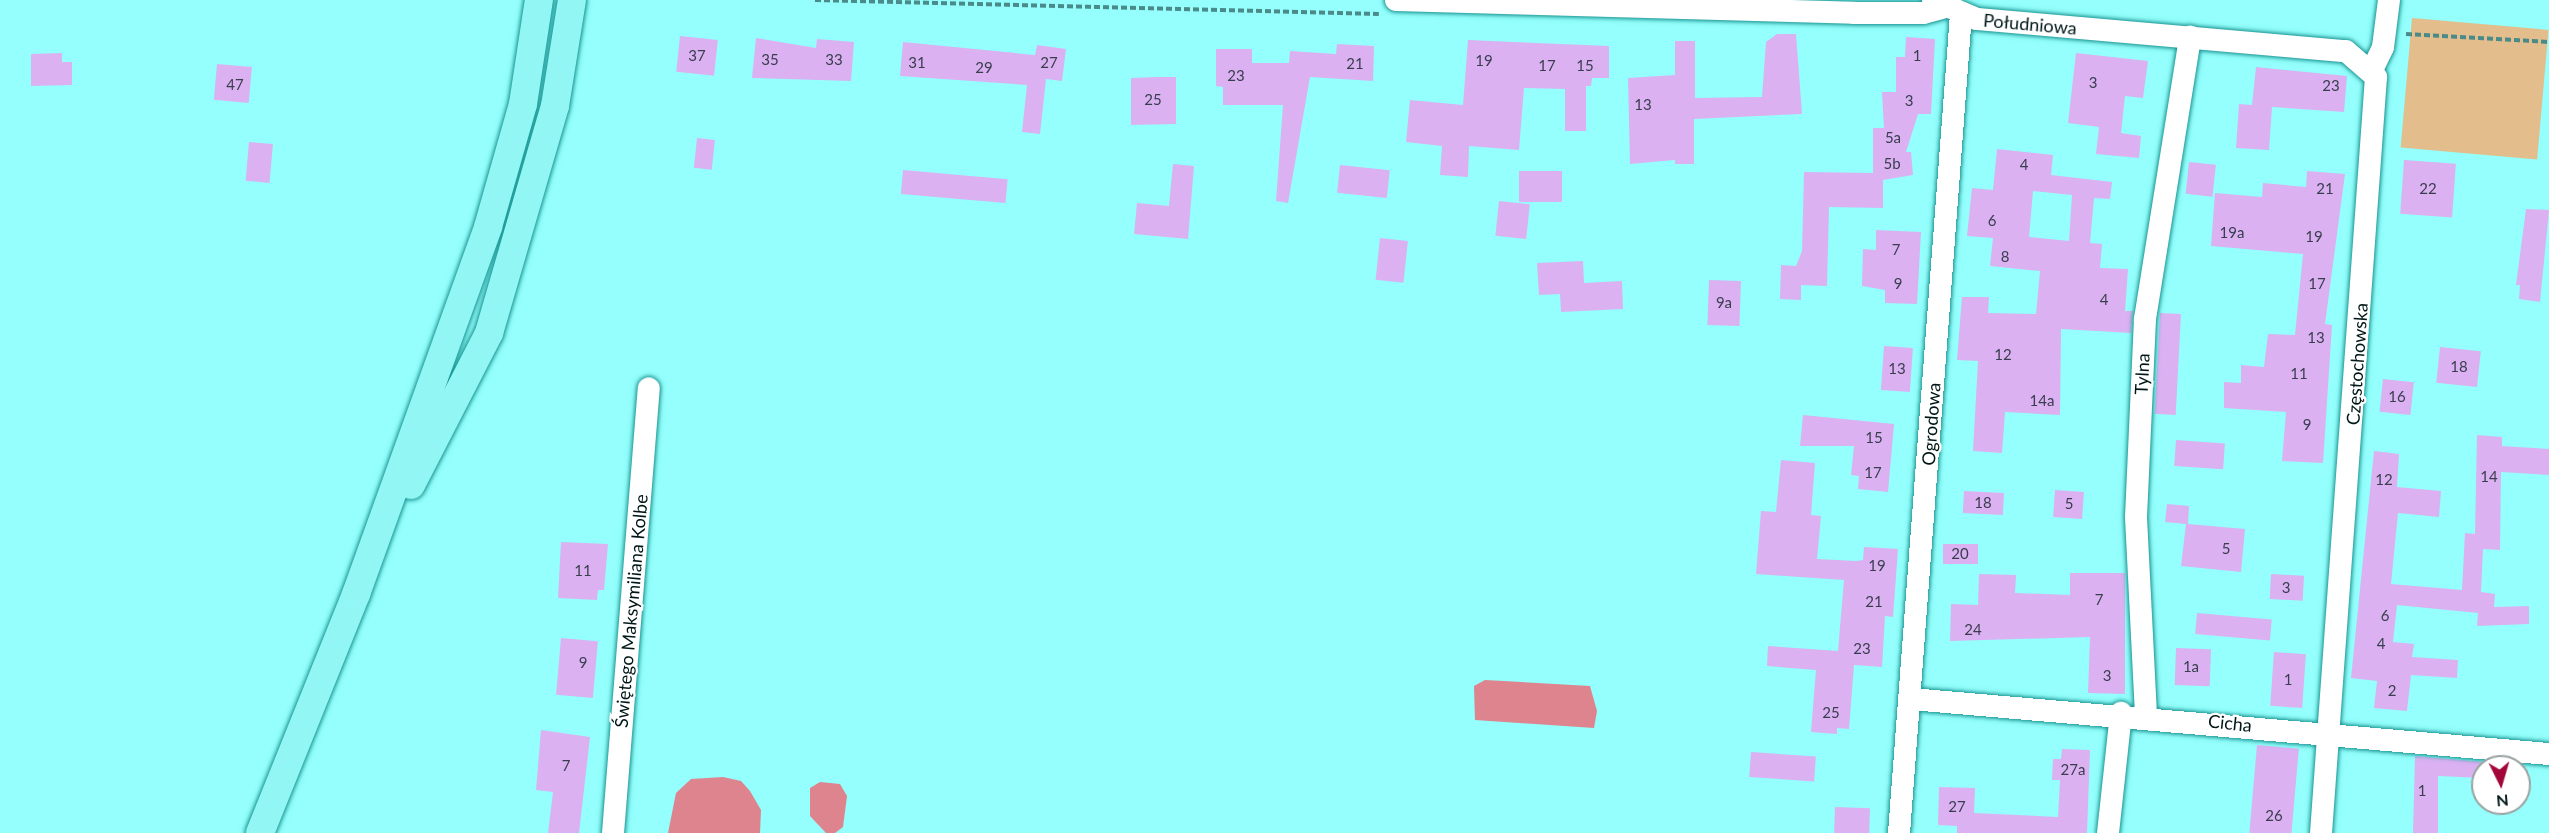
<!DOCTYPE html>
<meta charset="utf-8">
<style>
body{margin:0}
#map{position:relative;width:2549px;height:833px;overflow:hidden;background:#94fffc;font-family:Lato,sans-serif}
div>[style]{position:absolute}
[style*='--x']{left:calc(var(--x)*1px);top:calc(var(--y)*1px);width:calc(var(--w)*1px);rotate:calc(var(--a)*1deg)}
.green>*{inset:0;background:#e3bd8c;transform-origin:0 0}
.water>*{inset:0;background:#dd848e}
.building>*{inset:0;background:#dbb1f2;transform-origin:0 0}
.path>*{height:4px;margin-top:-2px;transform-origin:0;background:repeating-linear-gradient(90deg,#4a8b89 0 6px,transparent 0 9px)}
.roads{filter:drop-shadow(0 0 2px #199593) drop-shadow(0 0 2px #199593)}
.minor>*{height:22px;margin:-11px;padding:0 11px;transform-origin:11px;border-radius:11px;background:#fff}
.major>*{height:28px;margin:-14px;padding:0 14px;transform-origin:14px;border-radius:14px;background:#92f7f4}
span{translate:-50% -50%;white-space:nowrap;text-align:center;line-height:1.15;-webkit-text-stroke:4.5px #fff;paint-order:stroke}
.number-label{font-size:15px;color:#383e4e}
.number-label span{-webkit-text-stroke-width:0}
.street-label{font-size:18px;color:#011717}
.north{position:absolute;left:2471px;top:755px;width:60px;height:60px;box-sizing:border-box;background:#fff;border:2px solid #99a2a2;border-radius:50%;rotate:175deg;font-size:16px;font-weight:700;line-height:24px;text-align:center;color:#011717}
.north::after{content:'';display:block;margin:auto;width:21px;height:27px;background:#a3073a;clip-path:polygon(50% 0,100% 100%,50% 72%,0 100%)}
</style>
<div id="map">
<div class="green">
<i style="left:2412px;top:18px;width:137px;height:130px;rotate:5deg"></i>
</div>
<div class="water">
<i style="clip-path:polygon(1485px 680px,1590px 686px,1597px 711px,1594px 728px,1475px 720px,1474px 686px)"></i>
<i style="clip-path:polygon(723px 777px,741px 781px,750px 791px,761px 810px,760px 833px,668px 833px,676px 793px,691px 779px)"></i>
<i style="clip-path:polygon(820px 782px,840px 784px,847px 796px,843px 827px,835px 833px,826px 833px,810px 816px,810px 788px)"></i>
</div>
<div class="building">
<i style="clip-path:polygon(1777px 34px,1796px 34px,1802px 114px,1694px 119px,1694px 164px,1675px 164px,1675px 160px,1630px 164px,1628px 78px,1675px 75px,1675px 41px,1695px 41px,1695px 98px,1762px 97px,1766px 42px)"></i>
<i style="left:680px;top:36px;width:38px;height:36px;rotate:6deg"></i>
<i style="clip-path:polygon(1906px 37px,1935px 39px,1931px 114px,1918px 114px,1906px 152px,1911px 152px,1913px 175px,1883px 180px,1883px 208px,1829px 207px,1827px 286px,1801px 285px,1801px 300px,1780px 299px,1781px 265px,1796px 266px,1802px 251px,1804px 172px,1873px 173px,1873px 128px,1884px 128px,1882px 92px,1896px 92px,1896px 57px,1905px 57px)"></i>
<i style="clip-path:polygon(756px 38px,816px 48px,817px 39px,854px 42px,851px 81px,752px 78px)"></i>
<i style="clip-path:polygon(1468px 40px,1609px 46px,1609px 78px,1592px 78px,1591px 86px,1586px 86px,1586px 131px,1565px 131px,1565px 89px,1524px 88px,1519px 150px,1469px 146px,1468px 177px,1440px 175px,1442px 146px,1406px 142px,1410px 100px,1463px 105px)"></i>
<i style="clip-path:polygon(903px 42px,1035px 55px,1037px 45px,1066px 49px,1062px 81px,1046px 79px,1040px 134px,1022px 132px,1027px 85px,900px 76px)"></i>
<i style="clip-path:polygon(1337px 44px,1374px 46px,1373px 81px,1310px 77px,1288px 203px,1276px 201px,1283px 105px,1223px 105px,1223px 87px,1216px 86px,1216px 49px,1252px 49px,1252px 63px,1289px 63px,1290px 51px,1336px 54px)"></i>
<i style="clip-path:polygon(62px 53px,62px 62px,72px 62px,72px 85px,31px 86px,31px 54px)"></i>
<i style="clip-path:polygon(2076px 53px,2148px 61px,2143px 98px,2125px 96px,2121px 133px,2141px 136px,2139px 158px,2096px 154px,2099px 127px,2068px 123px)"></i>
<i style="left:217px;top:64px;width:35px;height:36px;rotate:5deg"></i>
<i style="clip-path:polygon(2256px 67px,2347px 76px,2344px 112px,2272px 107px,2269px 150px,2236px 148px,2239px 104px,2252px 105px)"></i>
<i style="clip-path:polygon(1159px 77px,1176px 77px,1176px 124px,1131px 125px,1131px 78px)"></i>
<i style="left:697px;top:138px;width:18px;height:30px;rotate:6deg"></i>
<i style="left:249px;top:142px;width:24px;height:39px;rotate:5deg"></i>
<i style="clip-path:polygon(evenodd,1997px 149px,2053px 155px,2051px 175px,2112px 182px,2110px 199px,2094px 198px,2090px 243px,2102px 244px,2100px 268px,2128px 269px,2125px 311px,2133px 311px,2131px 333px,2061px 329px,2060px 415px,2005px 412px,2002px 453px,1973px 451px,1978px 361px,1957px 360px,1962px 297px,1989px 297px,1988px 313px,2036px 314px,2040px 271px,1990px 266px,1993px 238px,1967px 236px,1972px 188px,1993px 190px,1997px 149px,2033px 191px,2072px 195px,2069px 241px,2029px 237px,2033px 191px)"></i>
<i style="left:2404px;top:160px;width:52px;height:54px;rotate:4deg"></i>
<i style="left:2189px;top:162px;width:27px;height:32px;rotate:6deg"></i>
<i style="clip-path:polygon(1173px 164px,1194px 166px,1188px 239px,1134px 234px,1137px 203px,1169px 206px)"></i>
<i style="left:1340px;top:165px;width:50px;height:28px;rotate:6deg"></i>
<i style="left:903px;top:170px;width:105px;height:24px;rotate:5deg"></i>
<i style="left:1519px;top:171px;width:43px;height:31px"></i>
<i style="clip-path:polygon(2307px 171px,2345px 174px,2325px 324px,2332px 325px,2323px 463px,2282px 461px,2286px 412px,2224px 408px,2224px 382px,2241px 383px,2241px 365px,2264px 367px,2268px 334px,2295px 335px,2303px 254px,2211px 246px,2215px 193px,2262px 197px,2263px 183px,2306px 187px)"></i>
<i style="left:1499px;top:201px;width:31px;height:35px;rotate:6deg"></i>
<i style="clip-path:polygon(2526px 209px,2549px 210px,2540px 302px,2519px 299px,2520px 285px,2516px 285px)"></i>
<i style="clip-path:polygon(1876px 230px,1921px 232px,1917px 304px,1885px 303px,1885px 290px,1862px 286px,1863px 249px,1876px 250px)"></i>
<i style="left:1380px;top:238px;width:28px;height:42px;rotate:6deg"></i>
<i style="clip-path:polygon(1583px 261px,1584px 283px,1622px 281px,1623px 309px,1561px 312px,1560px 294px,1539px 295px,1537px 263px)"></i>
<i style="left:1709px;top:280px;width:32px;height:45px;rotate:2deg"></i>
<i style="left:2160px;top:313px;width:21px;height:101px;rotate:3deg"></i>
<i style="left:1884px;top:346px;width:29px;height:44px;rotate:4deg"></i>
<i style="left:2440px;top:347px;width:41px;height:36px;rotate:6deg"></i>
<i style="left:2383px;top:379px;width:31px;height:33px;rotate:6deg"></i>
<i style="clip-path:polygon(1803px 415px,1894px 424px,1888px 492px,1858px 489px,1859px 476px,1851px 475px,1854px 446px,1800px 446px)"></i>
<i style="clip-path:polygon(2477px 435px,2502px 437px,2502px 446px,2549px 449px,2549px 475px,2501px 472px,2500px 550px,2483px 549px,2481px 592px,2495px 594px,2494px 607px,2529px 606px,2529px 624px,2477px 626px,2478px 613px,2397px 605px,2393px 642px,2414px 644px,2412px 657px,2458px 660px,2457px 678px,2411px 675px,2407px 711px,2374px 708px,2377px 681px,2351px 678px,2374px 451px,2399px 454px,2397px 487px,2441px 491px,2439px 517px,2398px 513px,2391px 584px,2462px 590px,2465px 533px,2475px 534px)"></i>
<i style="left:2176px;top:440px;width:49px;height:26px;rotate:4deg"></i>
<i style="clip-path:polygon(1781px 460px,1815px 463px,1811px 515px,1821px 516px,1817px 559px,1856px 561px,1863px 560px,1864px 547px,1898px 549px,1893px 617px,1885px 616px,1882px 667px,1854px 665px,1849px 729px,1837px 728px,1837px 734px,1811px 732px,1816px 670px,1767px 666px,1768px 646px,1838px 651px,1844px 580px,1756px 574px,1761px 511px,1776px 512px)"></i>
<i style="left:2055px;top:490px;width:29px;height:27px;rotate:4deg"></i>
<i style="left:1964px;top:491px;width:40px;height:22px;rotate:3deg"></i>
<i style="clip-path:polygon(2167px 504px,2189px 506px,2188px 524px,2245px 529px,2241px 572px,2181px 566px,2186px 524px,2165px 522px)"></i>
<i style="clip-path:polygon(561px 542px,608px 544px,604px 590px,598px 590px,597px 600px,558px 598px)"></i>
<i style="left:1943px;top:544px;width:35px;height:20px"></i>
<i style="clip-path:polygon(2070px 573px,2125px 573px,2125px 694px,2088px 693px,2090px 637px,1950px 641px,1951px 604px,1978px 605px,1979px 574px,2016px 575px,2015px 593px,2070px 595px)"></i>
<i style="left:2271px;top:574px;width:33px;height:25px;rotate:3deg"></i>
<i style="left:2197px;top:613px;width:75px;height:21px;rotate:5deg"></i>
<i style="left:561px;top:638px;width:37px;height:57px;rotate:5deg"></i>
<i style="left:2176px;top:648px;width:35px;height:37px;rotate:2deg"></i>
<i style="left:2274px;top:652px;width:32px;height:54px;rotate:4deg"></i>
<i style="clip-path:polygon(541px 730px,590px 737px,579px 833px,548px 833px,553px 792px,536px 790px)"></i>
<i style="left:2257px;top:745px;width:42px;height:88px;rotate:5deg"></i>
<i style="clip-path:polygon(2062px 749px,2090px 750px,2087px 833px,1957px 833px,1957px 826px,1938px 825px,1939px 787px,1975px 788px,1974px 813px,2058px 817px,2060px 780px,2052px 780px,2053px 759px,2061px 759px)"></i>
<i style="left:1751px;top:752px;width:65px;height:25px;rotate:4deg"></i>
<i style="clip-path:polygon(2415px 756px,2483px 762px,2483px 778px,2438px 776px,2438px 833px,2413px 833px)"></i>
<i style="left:1835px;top:807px;width:35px;height:26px;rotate:2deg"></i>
</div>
<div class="path">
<i style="--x:815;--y:0;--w:564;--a:1.42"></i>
<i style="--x:2406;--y:34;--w:143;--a:3.2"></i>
</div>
<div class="roads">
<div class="minor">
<i style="--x:1396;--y:0;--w:458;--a:1.6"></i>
<i style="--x:1854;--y:13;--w:69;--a:0"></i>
<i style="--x:1923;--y:13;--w:20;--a:-15"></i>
<i style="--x:1933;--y:0;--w:48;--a:23.4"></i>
<i style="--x:1977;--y:19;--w:370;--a:5"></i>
<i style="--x:2346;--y:51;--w:40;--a:41"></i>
<i style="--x:2376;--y:77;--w:758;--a:94.16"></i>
<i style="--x:2372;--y:70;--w:25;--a:-64"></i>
<i style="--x:2383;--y:47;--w:47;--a:-82.7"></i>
<i style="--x:1911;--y:699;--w:640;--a:4.93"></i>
<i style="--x:2146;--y:715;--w:198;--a:-92.9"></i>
<i style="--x:2136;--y:517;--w:198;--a:-87.4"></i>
<i style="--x:2145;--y:319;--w:286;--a:-80.9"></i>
<i style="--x:613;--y:833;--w:446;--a:-85.4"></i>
<i style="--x:1899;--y:833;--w:820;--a:-85.67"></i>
<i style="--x:2108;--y:833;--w:121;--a:-83.8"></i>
</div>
<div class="major">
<i style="--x:411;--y:485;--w:171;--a:-62.8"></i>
<i style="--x:489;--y:333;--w:236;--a:-73.8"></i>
<i style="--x:555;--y:106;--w:107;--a:-80.9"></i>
<i style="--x:260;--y:833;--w:258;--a:-68.1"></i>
<i style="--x:356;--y:594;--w:390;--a:-70.2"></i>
<i style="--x:488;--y:227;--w:128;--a:-74.1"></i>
<i style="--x:523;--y:104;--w:105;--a:-81.3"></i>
</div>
</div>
<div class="number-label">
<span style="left:697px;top:56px">37</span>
<span style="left:1917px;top:56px">1</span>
<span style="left:770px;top:60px">35</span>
<span style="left:834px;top:60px">33</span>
<span style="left:1484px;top:61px">19</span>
<span style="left:917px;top:63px">31</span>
<span style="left:1049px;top:63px">27</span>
<span style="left:1355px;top:64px">21</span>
<span style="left:1547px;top:66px">17</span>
<span style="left:1585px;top:66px">15</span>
<span style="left:984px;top:68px">29</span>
<span style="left:1236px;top:76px">23</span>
<span style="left:2093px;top:83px">3</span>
<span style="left:235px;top:85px">47</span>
<span style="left:2331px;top:86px">23</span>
<span style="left:1153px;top:100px">25</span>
<span style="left:1909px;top:101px">3</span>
<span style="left:1643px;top:105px">13</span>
<span style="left:1893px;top:138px">5a</span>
<span style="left:1892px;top:164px">5b</span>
<span style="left:2024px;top:165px">4</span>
<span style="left:2325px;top:189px">21</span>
<span style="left:2428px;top:189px">22</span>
<span style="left:1992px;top:221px">6</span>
<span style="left:2232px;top:233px">19a</span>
<span style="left:2314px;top:237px">19</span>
<span style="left:1896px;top:250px">7</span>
<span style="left:2005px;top:257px">8</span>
<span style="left:1898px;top:284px">9</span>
<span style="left:2317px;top:284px">17</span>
<span style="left:2104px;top:300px">4</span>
<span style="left:1724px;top:303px">9a</span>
<span style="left:2316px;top:338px">13</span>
<span style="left:2003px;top:355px">12</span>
<span style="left:2459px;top:367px">18</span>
<span style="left:1897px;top:369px">13</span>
<span style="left:2299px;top:374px">11</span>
<span style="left:2397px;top:397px">16</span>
<span style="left:2042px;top:401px">14a</span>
<span style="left:2307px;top:425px">9</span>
<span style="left:1874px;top:438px">15</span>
<span style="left:1873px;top:473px">17</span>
<span style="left:2489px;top:477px">14</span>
<span style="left:2384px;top:480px">12</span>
<span style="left:1983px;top:503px">18</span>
<span style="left:2069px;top:504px">5</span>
<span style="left:2226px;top:549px">5</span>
<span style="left:1960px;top:554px">20</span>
<span style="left:1877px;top:566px">19</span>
<span style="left:583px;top:571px">11</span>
<span style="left:2286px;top:588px">3</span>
<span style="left:2099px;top:600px">7</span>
<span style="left:1874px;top:602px">21</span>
<span style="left:2385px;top:616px">6</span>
<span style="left:1973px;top:630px">24</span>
<span style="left:2381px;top:644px">4</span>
<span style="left:1862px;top:649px">23</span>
<span style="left:583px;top:663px">9</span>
<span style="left:2191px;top:667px">1a</span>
<span style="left:2107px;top:676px">3</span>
<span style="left:2288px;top:680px">1</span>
<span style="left:2392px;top:691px">2</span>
<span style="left:1831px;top:713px">25</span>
<span style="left:566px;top:766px">7</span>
<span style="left:2073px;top:770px">27a</span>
<span style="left:2422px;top:791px">1</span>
<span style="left:1957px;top:807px">27</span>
<span style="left:2274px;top:816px">26</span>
</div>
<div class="street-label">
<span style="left:2030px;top:24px;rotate:5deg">Południowa</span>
<span style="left:2357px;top:364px;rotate:-86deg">Częstochowska</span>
<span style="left:2142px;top:374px;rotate:-87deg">Tylna</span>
<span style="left:1931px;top:424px;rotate:-86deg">Ogrodowa</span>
<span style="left:631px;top:611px;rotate:-85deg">Świętego Maksymiliana Kolbe</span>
<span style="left:2230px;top:723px;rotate:6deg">Cicha</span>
</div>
<div class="north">N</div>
</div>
